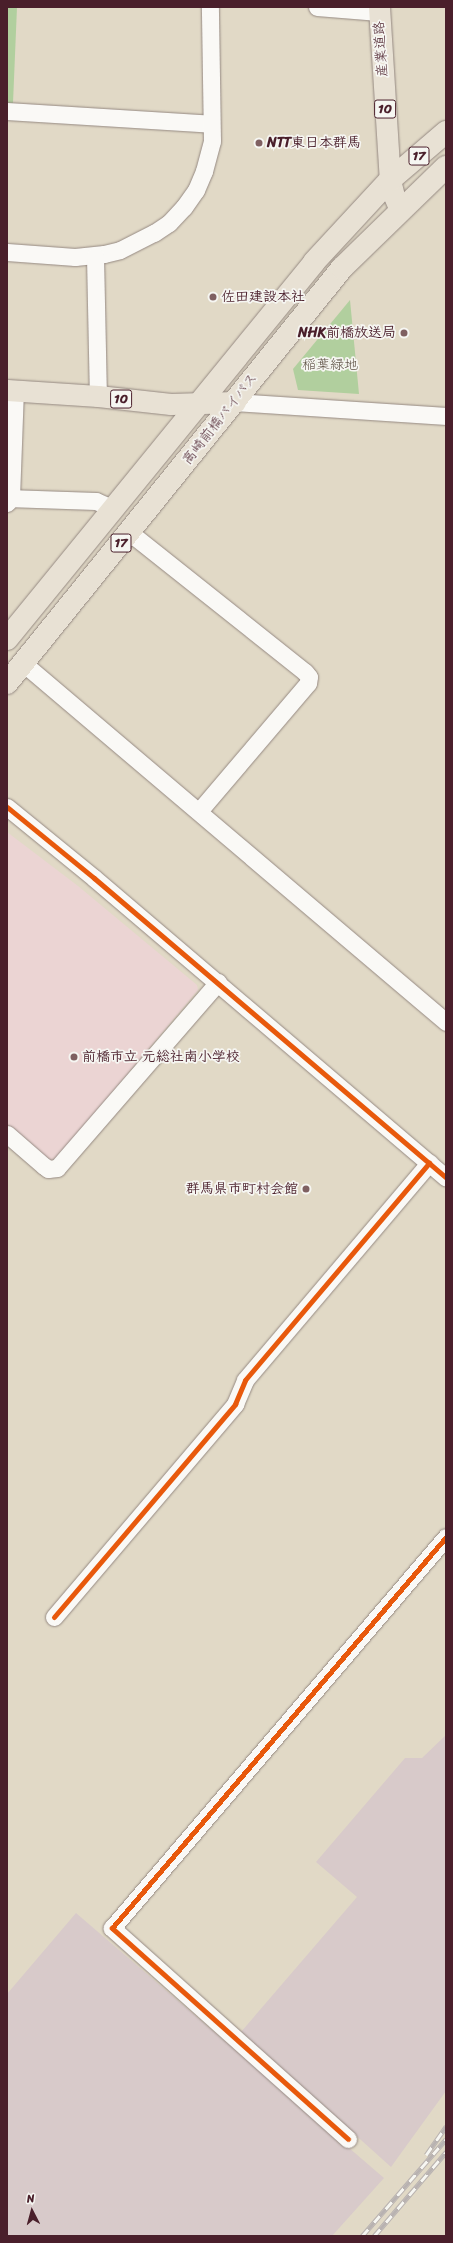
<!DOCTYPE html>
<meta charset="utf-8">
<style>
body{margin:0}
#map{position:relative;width:453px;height:2243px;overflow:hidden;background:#e1d9c6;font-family:Sriracha,"Klee One",sans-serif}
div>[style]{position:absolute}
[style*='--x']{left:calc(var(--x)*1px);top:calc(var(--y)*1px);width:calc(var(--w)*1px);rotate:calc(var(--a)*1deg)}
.built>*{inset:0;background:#ebd4d3}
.industrial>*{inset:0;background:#d8caca}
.green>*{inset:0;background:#b1cf9e}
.roads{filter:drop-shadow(0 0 1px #958982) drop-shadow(0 0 1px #958982)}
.minor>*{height:17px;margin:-8.5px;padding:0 8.5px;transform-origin:8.5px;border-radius:8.5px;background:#faf9f6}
.major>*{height:21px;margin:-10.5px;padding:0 10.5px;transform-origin:10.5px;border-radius:10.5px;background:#e8e1d4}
.highway>*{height:22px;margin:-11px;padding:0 11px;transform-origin:11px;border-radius:11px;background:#e8e1d4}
.rail>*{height:4.5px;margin-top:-2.25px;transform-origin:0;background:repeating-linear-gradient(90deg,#f6f6f2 0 9px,#b8b2b1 0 18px);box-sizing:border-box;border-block:1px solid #b8b2b1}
.cycleway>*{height:5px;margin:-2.5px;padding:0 2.5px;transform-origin:2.5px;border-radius:2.5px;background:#e8590c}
.dots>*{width:11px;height:11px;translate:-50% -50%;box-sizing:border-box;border:2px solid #f6f6f2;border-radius:50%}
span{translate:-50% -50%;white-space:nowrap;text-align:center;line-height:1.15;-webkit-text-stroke:3.5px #f6f6f2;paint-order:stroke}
.shield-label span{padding:1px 3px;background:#f6f6f2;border:1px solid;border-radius:3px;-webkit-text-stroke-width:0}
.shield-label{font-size:13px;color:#4a1f2b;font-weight:700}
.street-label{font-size:14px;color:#4a1f2b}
.poi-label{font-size:14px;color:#4a1f2b;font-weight:700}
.left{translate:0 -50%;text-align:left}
.right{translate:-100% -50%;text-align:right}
.park-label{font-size:14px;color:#5d5144}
.frame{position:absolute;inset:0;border:8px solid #4a1f2b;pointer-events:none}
.north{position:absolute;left:12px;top:2191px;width:40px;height:40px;-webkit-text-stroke:3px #f6f6f2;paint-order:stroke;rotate:354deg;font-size:11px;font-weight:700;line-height:16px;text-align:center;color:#4a1f2b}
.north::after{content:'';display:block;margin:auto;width:14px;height:18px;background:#4a1f2b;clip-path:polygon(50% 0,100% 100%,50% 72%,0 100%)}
</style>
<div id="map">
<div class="built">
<i style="clip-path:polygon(7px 832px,78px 886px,197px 985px,198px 990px,56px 1159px,46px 1161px,39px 1152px,7px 1125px)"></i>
</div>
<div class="industrial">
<i style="clip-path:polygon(446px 1735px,446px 2091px,391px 2167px,241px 2032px,357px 1897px,316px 1862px,405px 1758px,422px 1758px)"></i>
<i style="clip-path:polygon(76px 1913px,384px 2178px,332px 2236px,7px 2236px,7px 1994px)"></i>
</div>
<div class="green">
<i style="clip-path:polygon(7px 7px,17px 7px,13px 103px,7px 108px)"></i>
<i style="clip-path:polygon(350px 300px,359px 394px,298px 390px,293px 369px)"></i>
</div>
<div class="roads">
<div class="minor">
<i style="--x:317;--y:7;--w:62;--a:4.6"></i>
<i style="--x:7;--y:111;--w:204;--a:3.6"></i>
<i style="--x:7;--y:252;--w:68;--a:4.2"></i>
<i style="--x:75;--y:257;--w:29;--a:-6"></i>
<i style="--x:104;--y:254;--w:16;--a:-14"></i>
<i style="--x:120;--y:250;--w:38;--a:-27"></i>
<i style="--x:154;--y:233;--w:18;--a:-34"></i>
<i style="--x:169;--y:223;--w:22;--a:-47"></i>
<i style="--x:184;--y:207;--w:21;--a:-55"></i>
<i style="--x:196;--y:190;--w:21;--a:-67"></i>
<i style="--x:204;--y:171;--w:31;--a:-75"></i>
<i style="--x:212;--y:141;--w:134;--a:-90.9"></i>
<i style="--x:95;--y:256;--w:140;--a:88.8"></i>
<i style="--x:235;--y:402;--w:211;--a:3.8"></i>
<i style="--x:7;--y:498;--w:89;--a:1.9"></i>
<i style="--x:96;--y:501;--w:17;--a:24"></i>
<i style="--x:7;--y:503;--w:6;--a:-51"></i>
<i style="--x:11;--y:498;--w:108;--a:-87.9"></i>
<i style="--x:129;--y:532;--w:225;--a:38.5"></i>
<i style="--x:305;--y:672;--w:6;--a:51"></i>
<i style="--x:309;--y:677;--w:6;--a:99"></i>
<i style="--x:308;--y:683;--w:168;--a:130.4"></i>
<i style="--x:23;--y:663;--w:555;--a:40.32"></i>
<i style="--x:7;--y:807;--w:112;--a:39.2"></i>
<i style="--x:94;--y:878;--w:462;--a:40.4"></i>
<i style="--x:7;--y:1134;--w:49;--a:40.9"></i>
<i style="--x:44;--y:1166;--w:5;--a:37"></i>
<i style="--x:48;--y:1169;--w:9;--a:-6"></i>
<i style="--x:57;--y:1168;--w:246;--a:-49.1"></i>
<i style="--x:54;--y:1617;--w:280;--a:-49.6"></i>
<i style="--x:235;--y:1404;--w:26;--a:-67"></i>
<i style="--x:245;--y:1380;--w:285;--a:-49.7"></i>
<i style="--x:348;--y:2139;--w:317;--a:-138.2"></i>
<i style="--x:112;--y:1928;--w:514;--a:-49.5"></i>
</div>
<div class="major">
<i style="--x:379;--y:7;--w:173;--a:86.4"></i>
<i style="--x:390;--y:180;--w:16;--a:76"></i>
<i style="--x:394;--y:196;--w:15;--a:67"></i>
<i style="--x:7;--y:390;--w:91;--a:3.8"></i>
<i style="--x:98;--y:396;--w:73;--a:6.3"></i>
<i style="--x:171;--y:404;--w:64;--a:-1.8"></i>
</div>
<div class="highway">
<i style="--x:7;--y:639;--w:486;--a:-50.8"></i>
<i style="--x:314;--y:262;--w:112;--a:-47.2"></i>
<i style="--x:390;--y:180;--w:74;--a:-40.6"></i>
<i style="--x:7;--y:683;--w:533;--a:-51.09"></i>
<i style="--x:342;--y:268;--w:145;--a:-44.2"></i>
</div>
</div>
<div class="rail">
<i style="--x:426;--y:2155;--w:35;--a:-55"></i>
<i style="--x:362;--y:2236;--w:128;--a:-49.1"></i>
<i style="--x:374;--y:2236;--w:111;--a:-49.4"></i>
</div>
<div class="cycleway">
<i style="--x:7;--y:807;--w:112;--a:39.2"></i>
<i style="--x:94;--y:878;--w:462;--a:40.4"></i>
<i style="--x:54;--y:1617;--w:280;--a:-49.6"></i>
<i style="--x:235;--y:1404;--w:26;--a:-67"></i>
<i style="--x:245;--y:1380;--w:285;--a:-49.7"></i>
<i style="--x:348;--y:2139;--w:317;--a:-138.2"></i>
<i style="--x:112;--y:1928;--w:514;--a:-49.5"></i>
</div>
<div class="dots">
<i style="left:259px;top:143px;background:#7f6061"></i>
<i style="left:213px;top:297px;background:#7f6061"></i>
<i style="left:404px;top:333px;background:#7f6061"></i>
<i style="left:74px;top:1057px;background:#7f6061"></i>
<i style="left:306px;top:1189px;background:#7f6061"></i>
</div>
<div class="shield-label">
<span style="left:385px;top:109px">10</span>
<span style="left:419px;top:156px">17</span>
<span style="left:121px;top:399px">10</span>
<span style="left:121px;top:543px">17</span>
</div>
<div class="street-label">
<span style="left:381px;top:49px;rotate:-94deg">産業道路</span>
<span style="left:220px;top:419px;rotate:-52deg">高崎前橋バイパス</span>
</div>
<div class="poi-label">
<span class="left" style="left:267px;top:143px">NTT東日本群馬</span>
<span class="left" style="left:221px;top:297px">佐田建設本社</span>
<span class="right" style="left:396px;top:333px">NHK前橋放送局</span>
<span class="left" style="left:82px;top:1057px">前橋市立 元総社南小学校</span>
<span class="right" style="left:298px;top:1189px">群馬県市町村会館</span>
</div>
<div class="park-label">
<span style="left:330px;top:365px">稲葉緑地</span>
</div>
<div class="frame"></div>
<div class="north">N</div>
</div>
